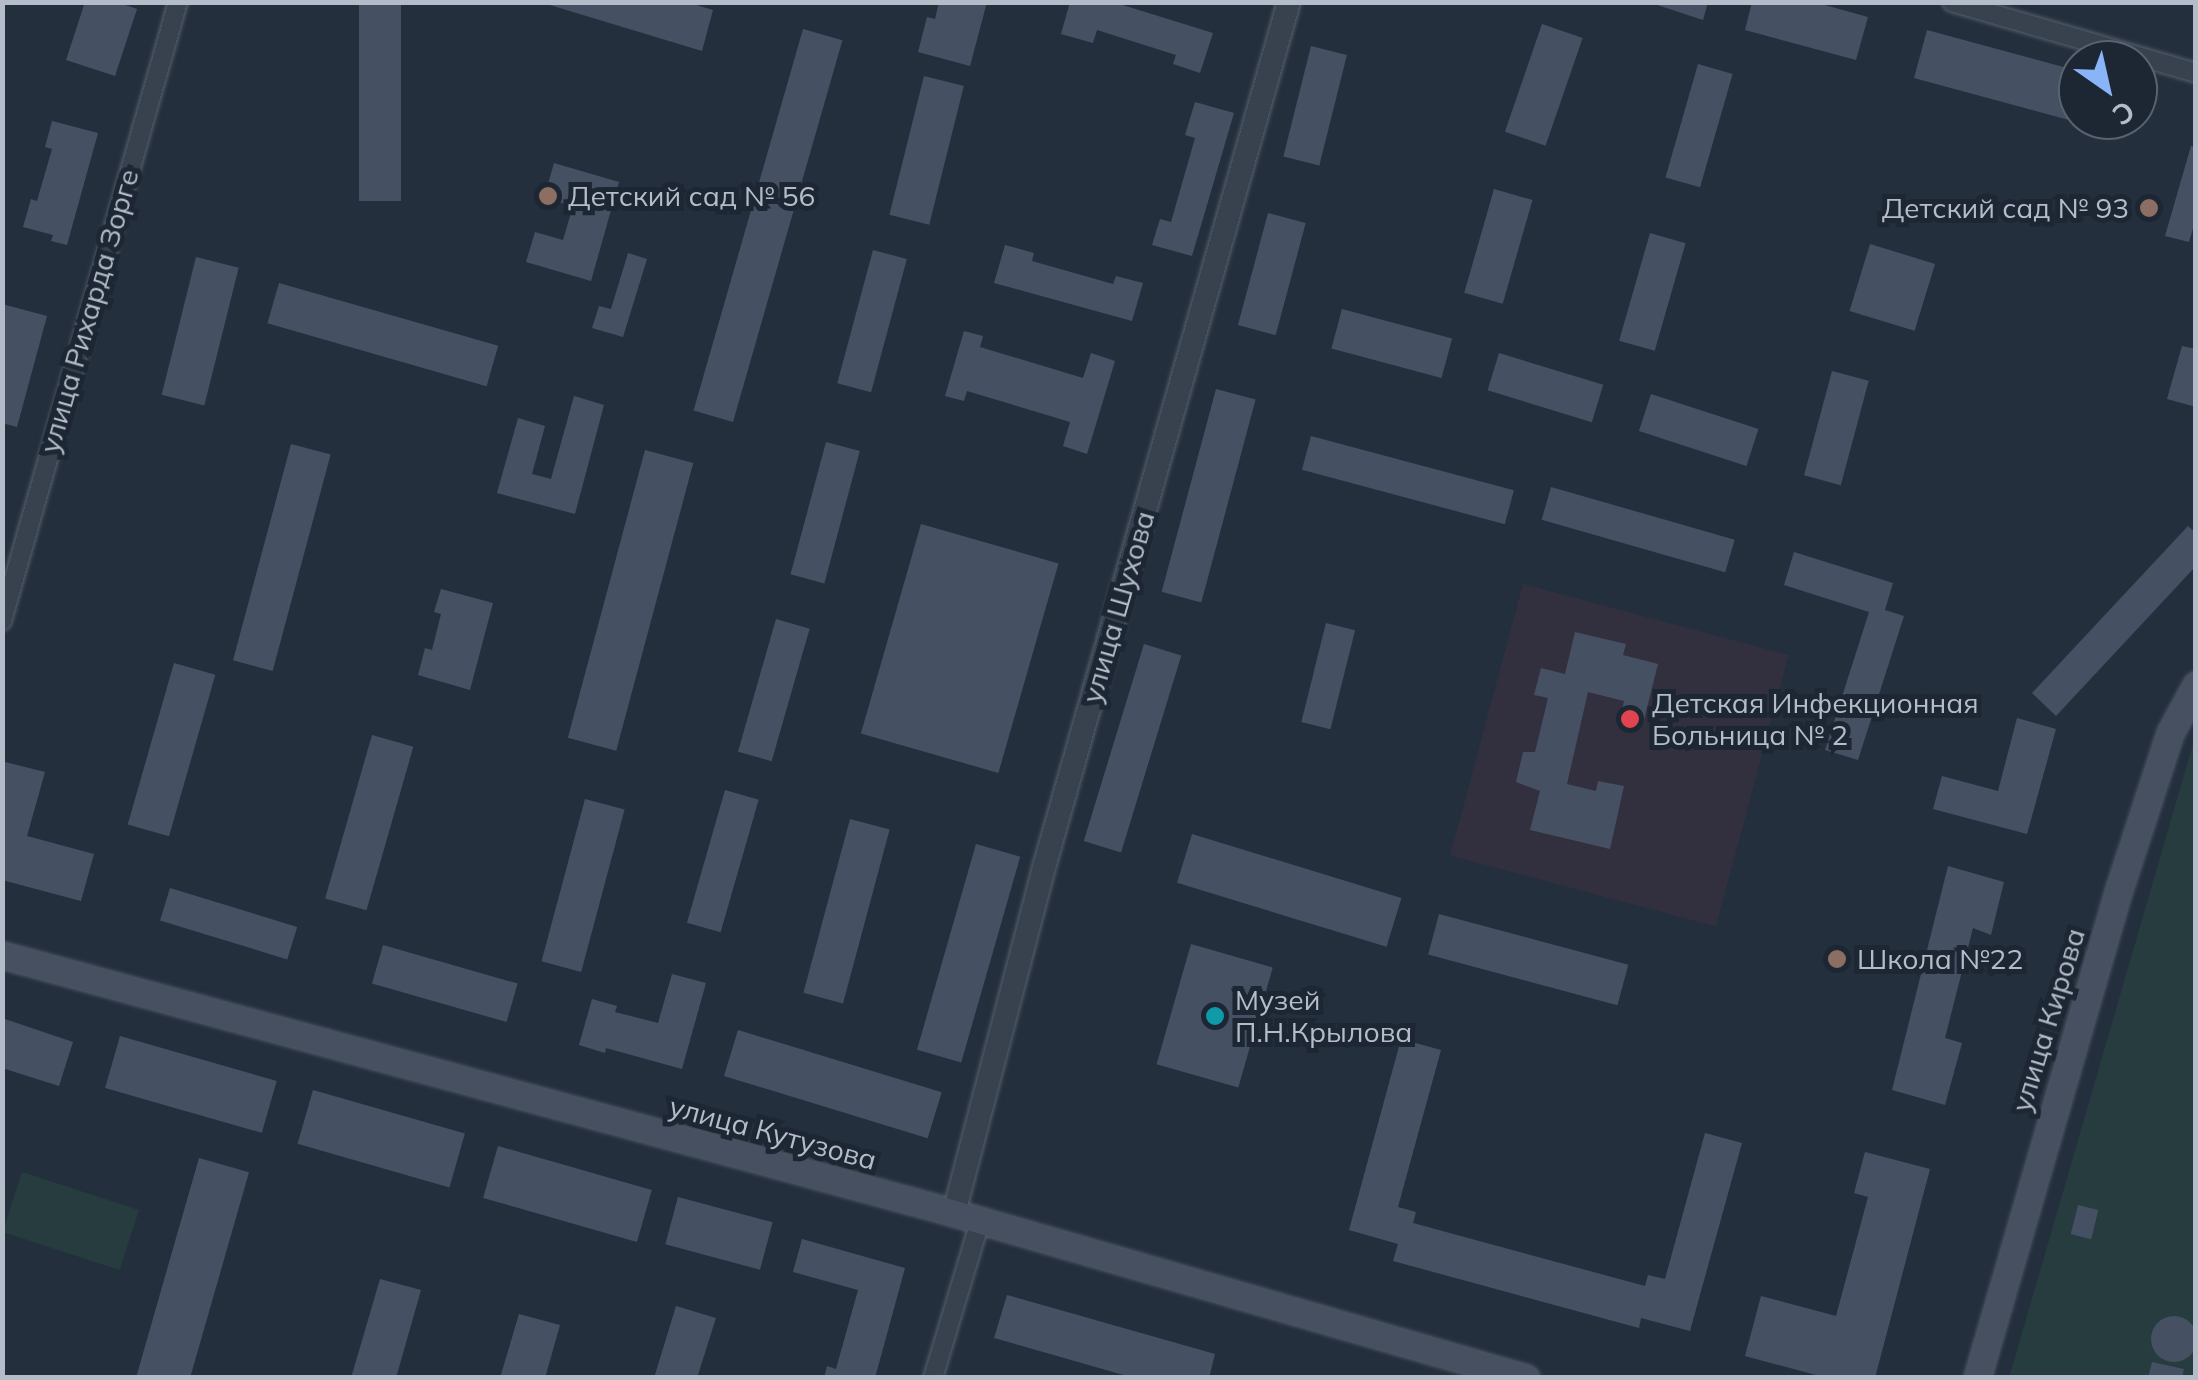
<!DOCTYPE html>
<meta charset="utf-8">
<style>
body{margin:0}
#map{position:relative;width:2198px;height:1380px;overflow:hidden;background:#242f3e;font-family:Mulish,sans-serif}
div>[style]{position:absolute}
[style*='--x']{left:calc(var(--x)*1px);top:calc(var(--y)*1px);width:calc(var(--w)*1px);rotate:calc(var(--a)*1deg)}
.medical>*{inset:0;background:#32303f;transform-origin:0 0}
.green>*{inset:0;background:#263c3f;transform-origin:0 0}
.building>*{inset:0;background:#455162;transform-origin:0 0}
.round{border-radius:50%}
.roads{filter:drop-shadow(0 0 2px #565f6c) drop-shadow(0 0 2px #565f6c)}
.minor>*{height:18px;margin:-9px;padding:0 9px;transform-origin:9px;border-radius:9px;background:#38414e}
.tertiary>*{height:22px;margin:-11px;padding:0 11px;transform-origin:11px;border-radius:11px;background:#38414e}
.secondary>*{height:25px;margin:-12.5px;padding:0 12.5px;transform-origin:12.5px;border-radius:12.5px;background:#465061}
.dots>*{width:28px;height:28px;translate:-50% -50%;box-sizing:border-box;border:5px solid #1d2633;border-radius:50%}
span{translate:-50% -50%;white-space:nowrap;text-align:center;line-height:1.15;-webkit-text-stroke:10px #1d2633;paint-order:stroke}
.poi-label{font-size:28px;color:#b4bcc9}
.left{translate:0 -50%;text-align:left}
.right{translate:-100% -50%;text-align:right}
.street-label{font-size:28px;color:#b4bcc9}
.frame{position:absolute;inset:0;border:5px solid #b4bcc9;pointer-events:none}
.north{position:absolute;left:2058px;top:40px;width:100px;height:100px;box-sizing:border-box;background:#1d2633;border:2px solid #59626f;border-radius:50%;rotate:146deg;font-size:28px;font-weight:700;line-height:40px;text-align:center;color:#b4bcc9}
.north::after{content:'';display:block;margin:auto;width:35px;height:45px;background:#8ab4f8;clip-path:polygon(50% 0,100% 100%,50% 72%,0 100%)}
</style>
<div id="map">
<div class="medical">
<i style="left:1523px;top:584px;width:275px;height:281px;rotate:15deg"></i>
</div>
<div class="green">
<i style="clip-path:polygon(2195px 737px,2195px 1377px,2009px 1378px)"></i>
<i style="left:22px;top:1172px;width:123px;height:63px;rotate:18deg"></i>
</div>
<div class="building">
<i style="clip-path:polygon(85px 2px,117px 2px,137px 9px,115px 76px,66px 60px)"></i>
<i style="left:359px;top:2px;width:42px;height:199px"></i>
<i style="clip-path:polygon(540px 2px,686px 2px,713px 10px,702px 51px)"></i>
<i style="clip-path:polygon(939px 2px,987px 2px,970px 66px,918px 52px,927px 17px,935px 19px)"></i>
<i style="clip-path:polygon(1070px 2px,1113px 2px,1213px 33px,1200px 73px,1173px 64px,1176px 55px,1097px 30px,1093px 43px,1061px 34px)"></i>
<i style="clip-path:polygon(1648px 2px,1708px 2px,1703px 20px)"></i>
<i style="clip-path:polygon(1752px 2px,1814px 2px,1868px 17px,1856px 60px,1745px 30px)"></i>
<i style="left:1542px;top:24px;width:43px;height:114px;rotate:19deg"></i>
<i style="left:803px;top:29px;width:41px;height:397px;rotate:16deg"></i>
<i style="clip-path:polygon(1927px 30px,2078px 71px,2078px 120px,2093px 120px,2091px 126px,1914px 78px)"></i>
<i style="left:1311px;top:46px;width:37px;height:114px;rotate:14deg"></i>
<i style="left:1698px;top:64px;width:36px;height:118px;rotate:16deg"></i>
<i style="left:924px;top:76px;width:41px;height:143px;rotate:14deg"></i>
<i style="clip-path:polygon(1195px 102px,1234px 113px,1192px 256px,1152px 245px,1160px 219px,1171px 222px,1195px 138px,1185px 135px)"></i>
<i style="clip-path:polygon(52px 121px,98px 133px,67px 245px,51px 241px,53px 235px,23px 227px,31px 199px,37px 201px,52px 149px,45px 147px)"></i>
<i style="clip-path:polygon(2191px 146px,2196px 147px,2196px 218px,2189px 242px,2165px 236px)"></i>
<i style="clip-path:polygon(554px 163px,619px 182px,591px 281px,526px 262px,535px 232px,563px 240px,573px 206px,544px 198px)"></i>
<i style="left:1494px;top:189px;width:40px;height:108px;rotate:16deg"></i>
<i style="left:1268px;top:213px;width:39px;height:116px;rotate:15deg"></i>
<i style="left:1650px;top:233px;width:37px;height:112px;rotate:16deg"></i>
<i style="left:1870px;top:244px;width:68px;height:70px;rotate:17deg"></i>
<i style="clip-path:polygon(1005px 245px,1034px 253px,1032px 261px,1113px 284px,1116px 276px,1143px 283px,1132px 321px,994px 283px)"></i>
<i style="left:873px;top:250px;width:35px;height:138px;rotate:15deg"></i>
<i style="clip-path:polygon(628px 253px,647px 259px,623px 337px,592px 328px,599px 306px,611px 309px)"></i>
<i style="left:196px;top:257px;width:44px;height:142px;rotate:14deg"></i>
<i style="left:279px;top:283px;width:228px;height:42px;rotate:16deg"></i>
<i style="clip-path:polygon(2px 304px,47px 316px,17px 427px,2px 423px)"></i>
<i style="left:1342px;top:309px;width:114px;height:41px;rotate:15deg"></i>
<i style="clip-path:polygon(964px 331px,983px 336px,980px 347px,1083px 378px,1091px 353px,1115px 361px,1087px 454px,1063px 446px,1070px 422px,967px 391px,964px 401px,945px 396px)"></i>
<i style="clip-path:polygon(2182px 346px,2196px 349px,2196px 407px,2167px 399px)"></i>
<i style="left:1499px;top:353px;width:109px;height:39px;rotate:17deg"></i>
<i style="left:1832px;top:371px;width:38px;height:108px;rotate:15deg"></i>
<i style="left:1216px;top:389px;width:41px;height:210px;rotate:15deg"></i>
<i style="left:1651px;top:394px;width:113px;height:39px;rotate:18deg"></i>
<i style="clip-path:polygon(574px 396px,604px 405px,575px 514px,497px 493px,518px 418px,545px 426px,532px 474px,551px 479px)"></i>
<i style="left:1311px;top:436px;width:210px;height:35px;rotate:15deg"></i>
<i style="left:826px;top:442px;width:35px;height:137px;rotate:15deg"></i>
<i style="left:291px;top:444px;width:41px;height:224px;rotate:15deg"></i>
<i style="left:645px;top:450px;width:50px;height:298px;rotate:15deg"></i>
<i style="left:1551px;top:487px;width:191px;height:34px;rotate:16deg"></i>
<i style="left:921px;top:524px;width:143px;height:218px;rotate:16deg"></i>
<i style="clip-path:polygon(2188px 526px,2196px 533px,2196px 566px,2056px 716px,2032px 693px)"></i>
<i style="clip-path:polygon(1794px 552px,1893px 583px,1885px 610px,1904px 616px,1858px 760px,1825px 750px,1869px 612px,1784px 585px)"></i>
<i style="clip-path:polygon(441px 589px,493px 603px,470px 690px,418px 675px,425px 648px,432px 650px,441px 614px,434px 612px)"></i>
<i style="left:776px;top:619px;width:35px;height:138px;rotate:16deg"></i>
<i style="left:1326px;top:623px;width:30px;height:102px;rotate:14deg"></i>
<i style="clip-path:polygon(1575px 632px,1626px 644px,1623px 655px,1658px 664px,1643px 724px,1620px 718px,1624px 701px,1588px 692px,1567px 784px,1596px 791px,1598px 781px,1624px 786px,1610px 849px,1530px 830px,1540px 791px,1516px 782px,1523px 752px,1535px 752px,1548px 698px,1534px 695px,1541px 668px,1565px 674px)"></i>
<i style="left:1144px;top:644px;width:39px;height:206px;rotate:17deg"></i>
<i style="left:174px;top:663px;width:43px;height:168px;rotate:16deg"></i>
<i style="clip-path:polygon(2017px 718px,2056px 729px,2027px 834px,1933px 809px,1942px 776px,1998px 791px)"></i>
<i style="left:372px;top:735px;width:43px;height:170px;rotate:16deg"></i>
<i style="clip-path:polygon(5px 762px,45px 772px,27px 836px,94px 854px,81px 901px,2px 880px)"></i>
<i style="left:725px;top:790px;width:35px;height:138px;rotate:16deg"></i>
<i style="left:585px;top:799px;width:41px;height:168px;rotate:15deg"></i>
<i style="left:850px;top:819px;width:41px;height:180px;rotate:15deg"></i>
<i style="left:1192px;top:834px;width:219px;height:51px;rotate:17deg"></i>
<i style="left:976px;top:844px;width:46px;height:214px;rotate:16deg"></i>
<i style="clip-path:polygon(1948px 866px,2004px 882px,1991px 935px,1973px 928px,1945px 1038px,1962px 1043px,1945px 1105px,1892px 1090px)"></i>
<i style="left:170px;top:888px;width:133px;height:34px;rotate:17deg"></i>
<i style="left:1439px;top:914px;width:196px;height:42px;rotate:15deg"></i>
<i style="left:1191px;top:944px;width:85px;height:125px;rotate:16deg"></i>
<i style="left:383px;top:945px;width:140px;height:40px;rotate:16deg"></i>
<i style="clip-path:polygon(672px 974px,706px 983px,682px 1069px,606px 1048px,605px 1053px,579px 1045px,592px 999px,617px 1006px,615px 1012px,658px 1023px)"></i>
<i style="clip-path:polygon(2px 1018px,73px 1042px,59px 1086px,2px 1068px)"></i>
<i style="left:738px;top:1030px;width:213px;height:48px;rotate:17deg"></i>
<i style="left:120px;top:1036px;width:163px;height:54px;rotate:16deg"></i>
<i style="clip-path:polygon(1401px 1039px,1441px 1050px,1398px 1207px,1416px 1212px,1413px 1223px,1645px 1286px,1648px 1275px,1665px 1279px,1705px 1133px,1742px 1143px,1690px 1331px,1641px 1318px,1639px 1328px,1393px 1261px,1398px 1244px,1349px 1230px)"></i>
<i style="left:313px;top:1090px;width:158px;height:56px;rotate:16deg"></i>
<i style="left:498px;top:1146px;width:160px;height:54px;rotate:16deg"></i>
<i style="clip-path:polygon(1865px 1152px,1930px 1169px,1875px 1378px,1827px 1378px,1745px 1356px,1761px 1296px,1836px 1316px,1868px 1197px,1854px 1193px)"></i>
<i style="left:199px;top:1158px;width:52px;height:228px;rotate:16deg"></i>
<i style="left:678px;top:1197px;width:98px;height:49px;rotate:15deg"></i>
<i style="left:2078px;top:1205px;width:21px;height:30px;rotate:14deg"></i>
<i style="clip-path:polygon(802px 1239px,905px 1268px,875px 1378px,824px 1378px,827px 1366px,836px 1369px,858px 1290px,793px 1272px)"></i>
<i style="clip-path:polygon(380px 1279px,421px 1290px,396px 1378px,351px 1378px)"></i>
<i style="clip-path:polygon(1007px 1295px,1215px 1354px,1209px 1378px,1134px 1378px,994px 1338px)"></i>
<i style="clip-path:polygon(676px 1306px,716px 1318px,697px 1378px,654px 1378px)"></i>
<i style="clip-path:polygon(519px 1314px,560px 1325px,545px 1378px,500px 1378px)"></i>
<i class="round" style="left:2151px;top:1316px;width:46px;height:46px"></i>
<i style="clip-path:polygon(2152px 1362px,2184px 1369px,2182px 1378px,2148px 1378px)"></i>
</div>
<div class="roads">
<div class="minor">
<i style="--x:1952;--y:2;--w:254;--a:16.2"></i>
<i style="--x:2;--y:621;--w:644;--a:-74.13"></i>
<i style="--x:933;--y:1378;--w:164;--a:-73.3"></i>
</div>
<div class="tertiary">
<i style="--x:954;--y:1213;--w:361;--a:-75.4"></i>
<i style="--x:1045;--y:864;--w:896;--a:-74.2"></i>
</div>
<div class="secondary">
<i style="--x:2;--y:955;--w:969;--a:15.14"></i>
<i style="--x:937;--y:1208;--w:613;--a:16.1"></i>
<i style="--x:1977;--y:1378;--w:506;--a:-73.82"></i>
<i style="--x:2118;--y:892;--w:167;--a:-71.9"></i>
<i style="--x:2170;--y:733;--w:55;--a:-61.6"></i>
</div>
</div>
<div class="dots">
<i style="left:548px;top:196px;background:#8d6e63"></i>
<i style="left:2149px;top:208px;background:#8d6e63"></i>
<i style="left:1630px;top:719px;background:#e0444e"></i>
<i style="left:1837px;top:959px;background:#8d6e63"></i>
<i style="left:1215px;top:1016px;background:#0f9aa8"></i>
</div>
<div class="poi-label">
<span class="left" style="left:568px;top:196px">Детский сад № 56</span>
<span class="right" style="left:2129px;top:208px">Детский сад № 93</span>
<span class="left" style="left:1652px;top:719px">Детская Инфекционная<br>Больница № 2</span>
<span class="left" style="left:1857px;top:959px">Школа №22</span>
<span class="left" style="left:1235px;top:1016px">Музей<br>П.Н.Крылова</span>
</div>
<div class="street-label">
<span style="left:89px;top:311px;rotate:-74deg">улица Рихарда Зорге</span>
<span style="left:1118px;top:607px;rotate:-74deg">улица Шухова</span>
<span style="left:2048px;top:1020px;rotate:-73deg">улица Кирова</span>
<span style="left:773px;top:1133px;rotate:15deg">улица Кутузова</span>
</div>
<div class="frame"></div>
<div class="north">С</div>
</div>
